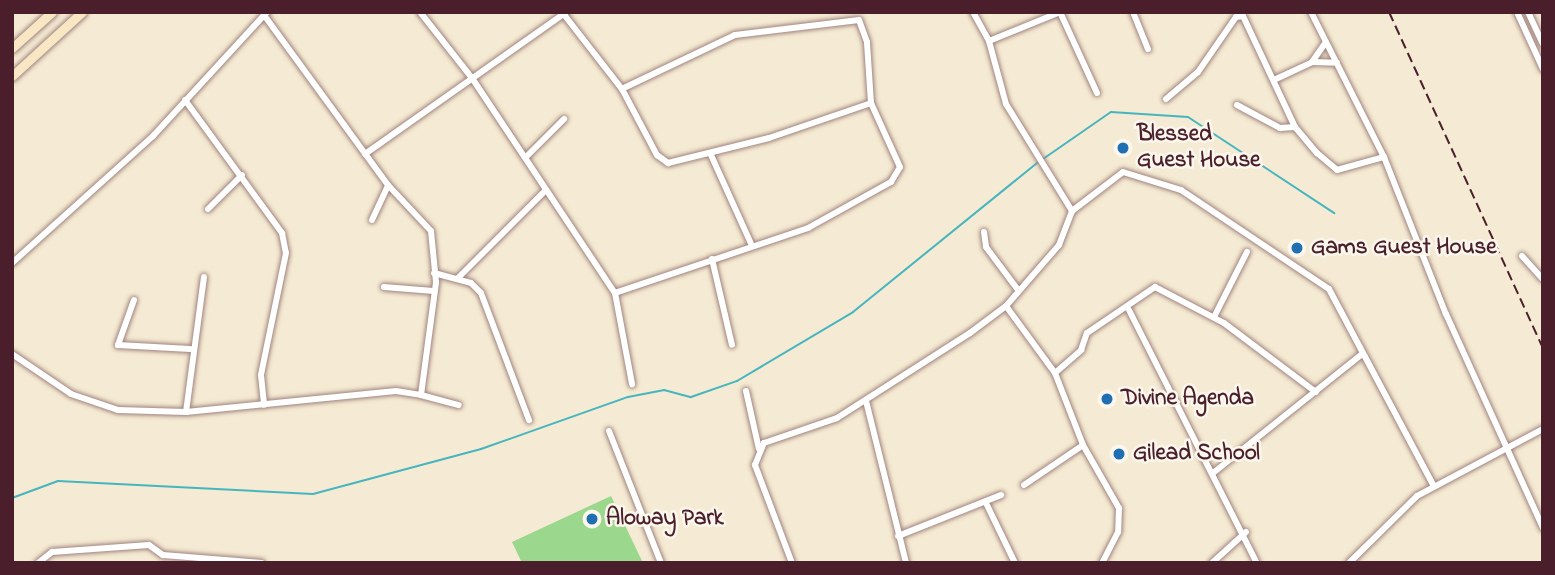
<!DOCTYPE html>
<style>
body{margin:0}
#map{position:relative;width:1555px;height:575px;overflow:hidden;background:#f5ead3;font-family:"Indie Flower",sans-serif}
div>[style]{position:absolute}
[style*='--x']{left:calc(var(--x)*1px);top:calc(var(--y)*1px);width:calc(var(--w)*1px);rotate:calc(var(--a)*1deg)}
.green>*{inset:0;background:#9bd78c}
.stream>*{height:2px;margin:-1px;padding:0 1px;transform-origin:1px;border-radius:1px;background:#46b5bf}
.roads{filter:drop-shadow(0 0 2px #a0847f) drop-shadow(0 0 2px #a0847f)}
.street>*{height:6px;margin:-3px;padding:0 3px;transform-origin:3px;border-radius:3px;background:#fff}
.secondary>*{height:9px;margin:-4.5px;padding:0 4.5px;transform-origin:4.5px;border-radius:4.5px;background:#f9e7c3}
.rail>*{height:2px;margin-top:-1px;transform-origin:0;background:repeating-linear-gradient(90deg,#4a1f2b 0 10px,transparent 0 15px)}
.dots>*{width:19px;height:19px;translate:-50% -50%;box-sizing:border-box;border:4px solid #fbf7ec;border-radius:50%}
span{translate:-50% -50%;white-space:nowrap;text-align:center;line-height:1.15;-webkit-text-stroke:5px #fbf7ec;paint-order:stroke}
.poi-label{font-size:23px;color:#4a1f2b;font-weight:700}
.left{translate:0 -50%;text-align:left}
.frame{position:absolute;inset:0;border:14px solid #4a1f2b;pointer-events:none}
</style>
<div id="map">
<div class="green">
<i style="clip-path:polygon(611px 496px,643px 563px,522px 563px,512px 542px)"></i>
</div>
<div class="stream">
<i style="--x:1043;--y:159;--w:83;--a:-34.7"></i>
<i style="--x:1111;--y:112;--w:77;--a:3.7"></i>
<i style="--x:1188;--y:117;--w:175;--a:33.3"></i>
<i style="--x:12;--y:498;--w:49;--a:-20.3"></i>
<i style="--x:58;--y:481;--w:255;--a:2.9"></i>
<i style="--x:313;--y:494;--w:174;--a:-15"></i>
<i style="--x:481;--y:449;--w:156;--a:-19.5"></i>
<i style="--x:628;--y:397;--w:37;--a:-11"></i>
<i style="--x:664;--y:390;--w:28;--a:15"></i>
<i style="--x:691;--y:397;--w:49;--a:-19.2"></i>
<i style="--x:737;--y:381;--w:135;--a:-30.7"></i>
<i style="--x:853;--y:312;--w:238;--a:-39"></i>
</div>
<div class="roads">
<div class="street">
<i style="--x:420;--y:12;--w:84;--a:51.8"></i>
<i style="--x:472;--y:78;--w:258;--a:56.4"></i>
<i style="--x:615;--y:293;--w:93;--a:79.4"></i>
<i style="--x:562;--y:12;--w:98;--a:52.1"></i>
<i style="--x:622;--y:89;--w:75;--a:62.1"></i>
<i style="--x:657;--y:155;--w:14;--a:36"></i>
<i style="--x:668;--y:163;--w:104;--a:-13.9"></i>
<i style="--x:769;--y:138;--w:108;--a:-18.9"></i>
<i style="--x:973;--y:12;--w:33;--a:61"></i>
<i style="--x:989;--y:41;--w:65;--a:74.9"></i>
<i style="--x:1006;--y:104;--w:126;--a:58.3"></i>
<i style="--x:1133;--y:12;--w:40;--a:68"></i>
<i style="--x:1311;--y:12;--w:162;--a:63.3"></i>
<i style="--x:1384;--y:157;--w:169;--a:68.5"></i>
<i style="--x:1446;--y:314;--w:235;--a:65.6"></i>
<i style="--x:1517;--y:12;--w:63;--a:65.5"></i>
<i style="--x:1528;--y:12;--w:35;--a:65"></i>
<i style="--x:989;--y:41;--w:77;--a:-22.2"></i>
<i style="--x:1060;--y:12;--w:89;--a:65.4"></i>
<i style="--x:1312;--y:62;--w:24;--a:-55"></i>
<i style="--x:1276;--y:79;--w:40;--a:-25"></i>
<i style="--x:1312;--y:62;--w:25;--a:2"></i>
<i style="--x:1166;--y:99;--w:42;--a:-40.2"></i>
<i style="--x:1198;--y:72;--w:67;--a:-55.4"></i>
<i style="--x:1236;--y:17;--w:7;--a:-8"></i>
<i style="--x:1243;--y:16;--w:123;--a:64.9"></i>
<i style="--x:1295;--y:127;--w:34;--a:50"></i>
<i style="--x:1317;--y:153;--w:26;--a:40"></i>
<i style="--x:1337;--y:170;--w:49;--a:-15.5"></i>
<i style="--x:185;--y:100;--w:165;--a:53.9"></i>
<i style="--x:282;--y:233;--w:20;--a:79"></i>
<i style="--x:286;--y:253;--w:125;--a:101.6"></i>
<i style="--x:261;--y:375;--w:30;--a:84"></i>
<i style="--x:1237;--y:105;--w:49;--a:28.1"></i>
<i style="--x:1280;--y:128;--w:15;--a:-4"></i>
<i style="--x:365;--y:154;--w:246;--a:-35.2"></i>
<i style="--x:711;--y:155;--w:100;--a:65.7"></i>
<i style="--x:526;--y:157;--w:54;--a:-45"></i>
<i style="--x:208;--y:209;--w:48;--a:-45"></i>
<i style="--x:372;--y:220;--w:38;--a:-65"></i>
<i style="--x:984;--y:232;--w:15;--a:82"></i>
<i style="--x:986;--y:247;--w:54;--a:53.3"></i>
<i style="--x:1522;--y:256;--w:31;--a:48"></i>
<i style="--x:712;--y:259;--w:88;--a:76.9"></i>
<i style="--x:12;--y:263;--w:190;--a:-42"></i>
<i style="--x:153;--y:136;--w:168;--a:-47.4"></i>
<i style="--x:434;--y:273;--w:38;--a:15"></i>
<i style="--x:471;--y:283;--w:14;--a:45"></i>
<i style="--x:481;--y:293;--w:136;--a:69.3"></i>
<i style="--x:458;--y:278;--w:122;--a:-45"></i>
<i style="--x:384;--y:287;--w:50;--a:4.6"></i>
<i style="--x:615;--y:293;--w:204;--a:-18.6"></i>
<i style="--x:808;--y:228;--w:95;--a:-29"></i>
<i style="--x:891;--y:182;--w:17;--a:-59"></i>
<i style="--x:900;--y:167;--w:70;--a:-114.4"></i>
<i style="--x:871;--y:103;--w:61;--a:-93.8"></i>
<i style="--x:867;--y:42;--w:23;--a:-110"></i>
<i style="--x:859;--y:20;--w:125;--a:173.1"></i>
<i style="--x:735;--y:35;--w:125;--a:154.5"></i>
<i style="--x:134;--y:300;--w:48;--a:109.6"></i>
<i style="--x:118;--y:345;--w:72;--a:3.2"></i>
<i style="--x:1006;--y:306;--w:83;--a:53.8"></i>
<i style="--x:1055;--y:373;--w:77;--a:68.7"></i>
<i style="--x:1083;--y:445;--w:73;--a:60.3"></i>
<i style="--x:1119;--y:508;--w:24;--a:92"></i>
<i style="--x:1118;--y:532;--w:35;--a:117"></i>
<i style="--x:1129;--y:310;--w:284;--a:63.2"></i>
<i style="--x:1214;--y:317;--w:73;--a:-63.1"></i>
<i style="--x:12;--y:354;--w:71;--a:34.1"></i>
<i style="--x:71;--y:394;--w:50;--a:18.8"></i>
<i style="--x:118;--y:410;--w:68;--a:1.7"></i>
<i style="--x:186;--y:412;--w:211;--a:-5.7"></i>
<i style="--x:396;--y:391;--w:25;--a:9"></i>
<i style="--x:421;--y:395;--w:114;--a:-82.4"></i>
<i style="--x:436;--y:282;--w:51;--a:-95.6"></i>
<i style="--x:431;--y:231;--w:63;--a:-133.1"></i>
<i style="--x:388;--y:185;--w:210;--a:-126.1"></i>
<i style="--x:1055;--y:373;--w:35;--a:-41"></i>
<i style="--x:1081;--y:350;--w:18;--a:-71"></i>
<i style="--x:1087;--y:333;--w:82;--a:-34.1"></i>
<i style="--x:1155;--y:287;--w:78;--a:27.6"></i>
<i style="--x:1224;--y:323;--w:115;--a:36.9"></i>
<i style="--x:746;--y:391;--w:59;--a:77.4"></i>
<i style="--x:421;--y:395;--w:39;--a:15"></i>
<i style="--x:866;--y:401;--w:167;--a:76.1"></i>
<i style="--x:186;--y:412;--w:136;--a:-82.4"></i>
<i style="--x:609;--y:431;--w:142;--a:68.5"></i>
<i style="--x:1213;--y:473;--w:191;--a:-38.6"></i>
<i style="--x:1024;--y:485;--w:71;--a:-34.1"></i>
<i style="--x:987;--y:505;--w:64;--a:64.2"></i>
<i style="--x:898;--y:536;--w:111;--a:-21.7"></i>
<i style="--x:38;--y:563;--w:18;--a:-38"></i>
<i style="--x:52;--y:552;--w:97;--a:-4.1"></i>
<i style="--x:149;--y:545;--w:17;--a:36"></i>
<i style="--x:163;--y:555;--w:99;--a:4.6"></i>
<i style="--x:792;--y:563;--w:105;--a:-110.7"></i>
<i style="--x:755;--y:465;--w:24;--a:-68"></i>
<i style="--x:764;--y:443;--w:77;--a:-18.9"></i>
<i style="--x:837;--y:418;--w:158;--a:-32.6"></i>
<i style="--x:970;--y:333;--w:45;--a:-36.9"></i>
<i style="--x:1006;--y:306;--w:81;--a:-49"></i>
<i style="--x:1059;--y:245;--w:36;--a:-69"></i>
<i style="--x:1072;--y:211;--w:64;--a:-37.4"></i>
<i style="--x:1123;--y:172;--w:61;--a:17.2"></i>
<i style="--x:1181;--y:190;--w:178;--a:33.8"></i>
<i style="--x:1329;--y:289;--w:222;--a:62"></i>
<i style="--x:1212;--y:563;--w:46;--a:-42.4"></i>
<i style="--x:1349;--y:563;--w:95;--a:-44.6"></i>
<i style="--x:1417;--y:496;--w:143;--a:-28"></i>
</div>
<div class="secondary">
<i style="--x:12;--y:48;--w:54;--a:-42"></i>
<i style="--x:12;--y:76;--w:95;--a:-42.4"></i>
</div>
</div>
<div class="rail">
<i style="--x:1389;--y:12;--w:370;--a:65.4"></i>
</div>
<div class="dots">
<i style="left:1123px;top:148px;background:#1f6fb2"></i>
<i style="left:1297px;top:248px;background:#1f6fb2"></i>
<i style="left:1107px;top:399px;background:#1f6fb2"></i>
<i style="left:1119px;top:454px;background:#1f6fb2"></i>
<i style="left:592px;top:519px;background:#1f6fb2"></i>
</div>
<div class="poi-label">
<span class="left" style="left:1137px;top:148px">Blessed<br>Guest House</span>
<span class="left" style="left:1311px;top:248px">Gams Guest House</span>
<span class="left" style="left:1121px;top:399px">Divine Agenda</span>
<span class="left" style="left:1133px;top:454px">Gilead School</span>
<span class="left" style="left:606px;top:519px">Aloway Park</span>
</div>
<div class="frame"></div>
</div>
